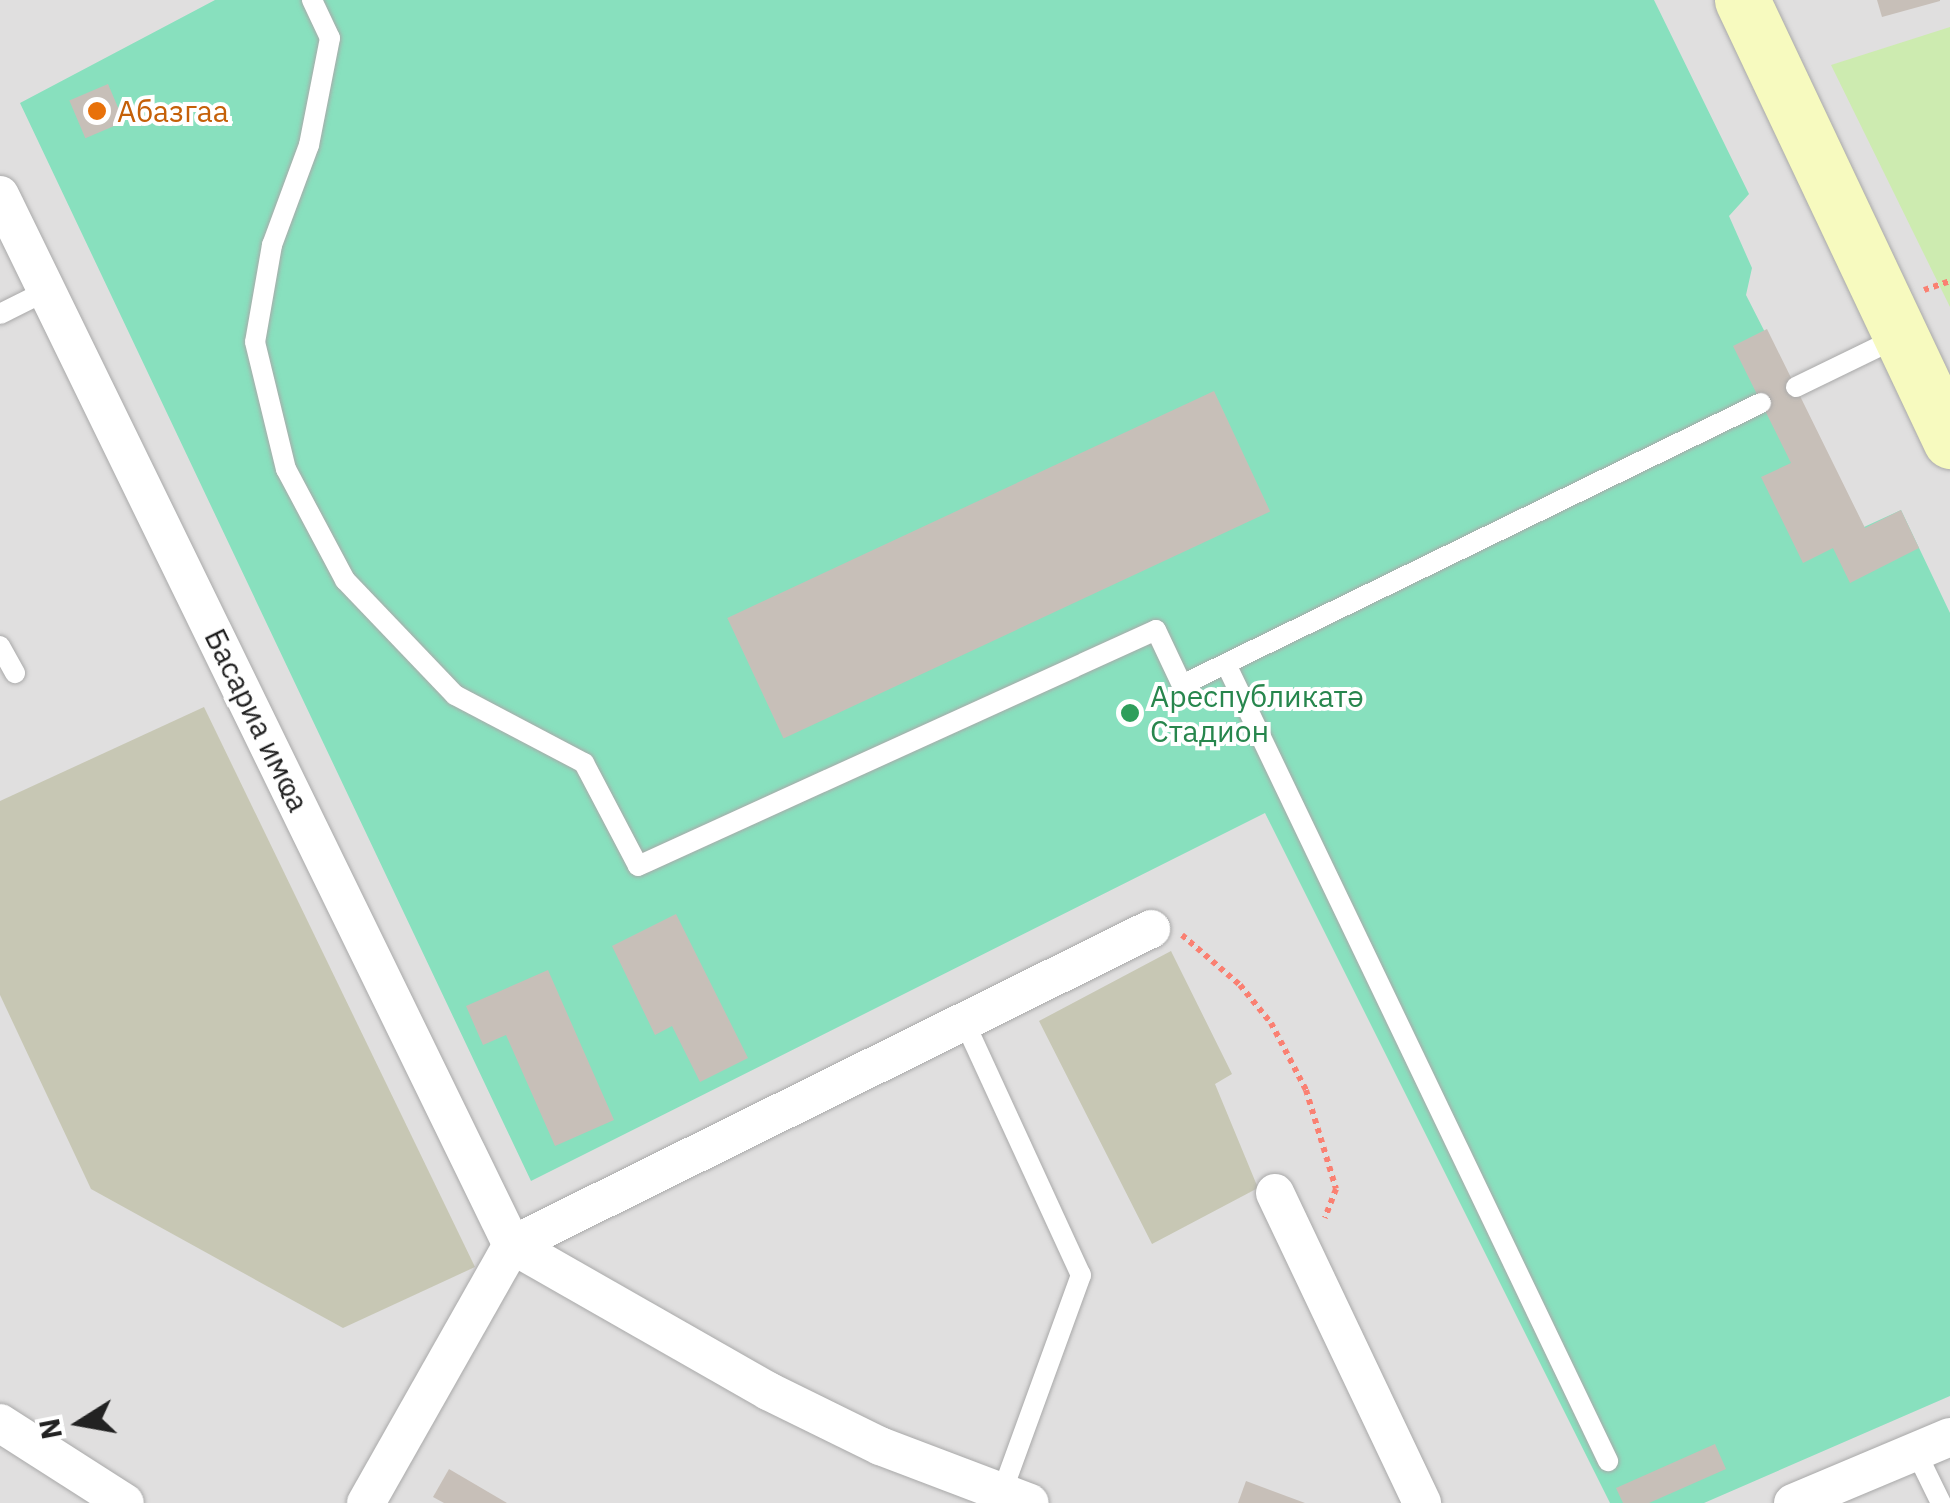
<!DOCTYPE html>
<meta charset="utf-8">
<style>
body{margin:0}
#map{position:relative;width:1950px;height:1503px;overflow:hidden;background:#f2efe9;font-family:"IBM Plex Sans",sans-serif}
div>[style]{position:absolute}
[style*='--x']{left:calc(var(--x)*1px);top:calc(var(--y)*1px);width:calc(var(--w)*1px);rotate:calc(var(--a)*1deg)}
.residential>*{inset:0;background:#e0dfdf;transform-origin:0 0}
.construction>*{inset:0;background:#c7c7b4}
.grass>*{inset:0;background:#cdebb0}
.pitch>*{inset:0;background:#88e0be}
.building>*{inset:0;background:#c7bfb8;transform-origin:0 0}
.path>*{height:6px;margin-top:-3px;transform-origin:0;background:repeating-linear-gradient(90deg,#fa8072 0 5px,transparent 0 10px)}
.roads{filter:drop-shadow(0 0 2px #a9a9a9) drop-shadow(0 0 2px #a9a9a9)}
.service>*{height:20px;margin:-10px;padding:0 10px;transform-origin:10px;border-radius:10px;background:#fff}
.minor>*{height:38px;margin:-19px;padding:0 19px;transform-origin:19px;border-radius:19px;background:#fff}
.secondary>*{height:55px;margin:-27.5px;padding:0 27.5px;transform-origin:27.5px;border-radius:27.5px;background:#f7fabf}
.dots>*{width:28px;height:28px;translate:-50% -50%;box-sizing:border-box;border:5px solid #fff;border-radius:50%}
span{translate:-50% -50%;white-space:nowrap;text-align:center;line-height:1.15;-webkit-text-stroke:8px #fff;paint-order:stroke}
.food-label{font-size:30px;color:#c56008}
.left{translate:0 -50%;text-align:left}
.leisure-label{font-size:30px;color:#27864d}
.street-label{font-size:30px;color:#222}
.north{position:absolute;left:30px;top:1373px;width:100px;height:100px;-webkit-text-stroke:8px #fff;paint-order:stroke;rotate:259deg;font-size:28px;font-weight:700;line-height:40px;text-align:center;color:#222}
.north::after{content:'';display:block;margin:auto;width:35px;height:45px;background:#222;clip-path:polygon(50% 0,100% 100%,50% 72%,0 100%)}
</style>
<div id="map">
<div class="residential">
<i style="left:0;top:0;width:1950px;height:1503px"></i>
</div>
<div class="construction">
<i style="clip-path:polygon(204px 707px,475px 1267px,343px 1328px,91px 1189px,0 995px,0 801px)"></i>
<i style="clip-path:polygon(1171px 951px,1232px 1074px,1215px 1084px,1258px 1188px,1152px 1244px,1039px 1021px)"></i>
</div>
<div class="grass">
<i style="clip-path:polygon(1950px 27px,1950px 307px,1831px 65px)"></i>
</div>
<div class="pitch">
<i style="clip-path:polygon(215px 0,1654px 0,1749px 194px,1729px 216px,1752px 268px,1746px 295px,1864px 527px,1901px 510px,1950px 613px,1950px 1396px,1704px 1503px,1610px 1503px,1265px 813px,531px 1181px,20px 103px)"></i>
</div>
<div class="building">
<i style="clip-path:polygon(1877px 0,1940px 0,1940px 1px,1882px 17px)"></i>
<i style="left:108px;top:84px;width:41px;height:42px;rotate:67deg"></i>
<i style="clip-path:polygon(1767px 329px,1865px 528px,1901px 510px,1919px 548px,1850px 583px,1833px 548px,1803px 563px,1761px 477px,1791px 463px,1733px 346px)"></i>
<i style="left:1214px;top:391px;width:133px;height:537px;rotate:65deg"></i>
<i style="clip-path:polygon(676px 914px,748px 1058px,700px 1082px,672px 1026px,655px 1035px,612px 946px)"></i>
<i style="clip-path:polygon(548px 970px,614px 1120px,555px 1146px,506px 1035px,483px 1045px,466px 1006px)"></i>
<i style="clip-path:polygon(1715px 1444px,1726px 1469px,1649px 1503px,1623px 1503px,1616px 1488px)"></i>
<i style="clip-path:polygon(449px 1469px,507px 1503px,444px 1503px,433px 1497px)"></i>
<i style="clip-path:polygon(1246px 1481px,1305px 1503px,1238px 1503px)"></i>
</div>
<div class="path">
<i style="--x:1924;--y:290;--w:28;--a:-19"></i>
<i style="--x:1182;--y:935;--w:77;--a:40.8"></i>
<i style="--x:1240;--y:985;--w:49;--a:50.8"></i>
<i style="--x:1271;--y:1023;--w:76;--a:62.4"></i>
<i style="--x:1306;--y:1090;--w:103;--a:73.1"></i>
<i style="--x:1336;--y:1189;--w:31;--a:111"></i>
</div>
<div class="roads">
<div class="service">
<i style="--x:312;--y:0;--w:42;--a:64.7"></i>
<i style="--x:330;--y:38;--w:109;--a:101.1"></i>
<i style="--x:309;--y:145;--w:107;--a:110.3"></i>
<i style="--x:272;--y:245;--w:98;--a:99.9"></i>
<i style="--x:255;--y:342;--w:131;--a:76.3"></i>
<i style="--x:286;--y:469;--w:126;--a:62"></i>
<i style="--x:345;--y:580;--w:159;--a:46.3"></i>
<i style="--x:455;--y:695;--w:146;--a:27.8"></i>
<i style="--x:584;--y:763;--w:116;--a:62.3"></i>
<i style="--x:638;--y:866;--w:569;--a:-24.49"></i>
<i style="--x:1156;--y:630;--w:61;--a:64.7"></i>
<i style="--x:1182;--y:685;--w:644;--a:-25.97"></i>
<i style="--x:0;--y:314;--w:51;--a:-26.6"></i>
<i style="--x:1796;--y:387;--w:112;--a:-25.9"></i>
<i style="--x:0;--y:646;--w:31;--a:61"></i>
<i style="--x:1226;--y:664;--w:884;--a:64.39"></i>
<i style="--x:964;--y:1021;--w:280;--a:65.3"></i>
<i style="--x:1081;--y:1275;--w:231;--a:110"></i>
<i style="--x:1916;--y:1452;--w:57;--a:63.9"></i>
</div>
<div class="minor">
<i style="--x:0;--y:195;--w:1168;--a:64.01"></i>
<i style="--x:1275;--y:1193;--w:343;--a:64.6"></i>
<i style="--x:512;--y:1245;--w:295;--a:29.7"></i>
<i style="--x:768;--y:1391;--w:125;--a:26.2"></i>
<i style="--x:880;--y:1446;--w:160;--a:20.8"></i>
<i style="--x:0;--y:1423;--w:148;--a:32.6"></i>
<i style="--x:366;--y:1503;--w:296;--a:-60.5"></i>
<i style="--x:512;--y:1245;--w:713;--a:-26.31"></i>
<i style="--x:1793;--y:1503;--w:170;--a:-22.8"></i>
</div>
<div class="secondary">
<i style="--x:1742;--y:0;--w:488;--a:64.7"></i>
</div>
</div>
<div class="dots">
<i style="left:97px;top:111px;background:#e8710a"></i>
<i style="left:1130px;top:713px;background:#2e9e5b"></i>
</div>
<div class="food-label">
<span class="left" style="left:117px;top:111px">Абазгаа</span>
</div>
<div class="leisure-label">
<span class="left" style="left:1150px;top:713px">Ареспубликатә<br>Стадион</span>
</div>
<div class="street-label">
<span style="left:257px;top:720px;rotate:64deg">Басариа имҩа</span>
</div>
<div class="north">N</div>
</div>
